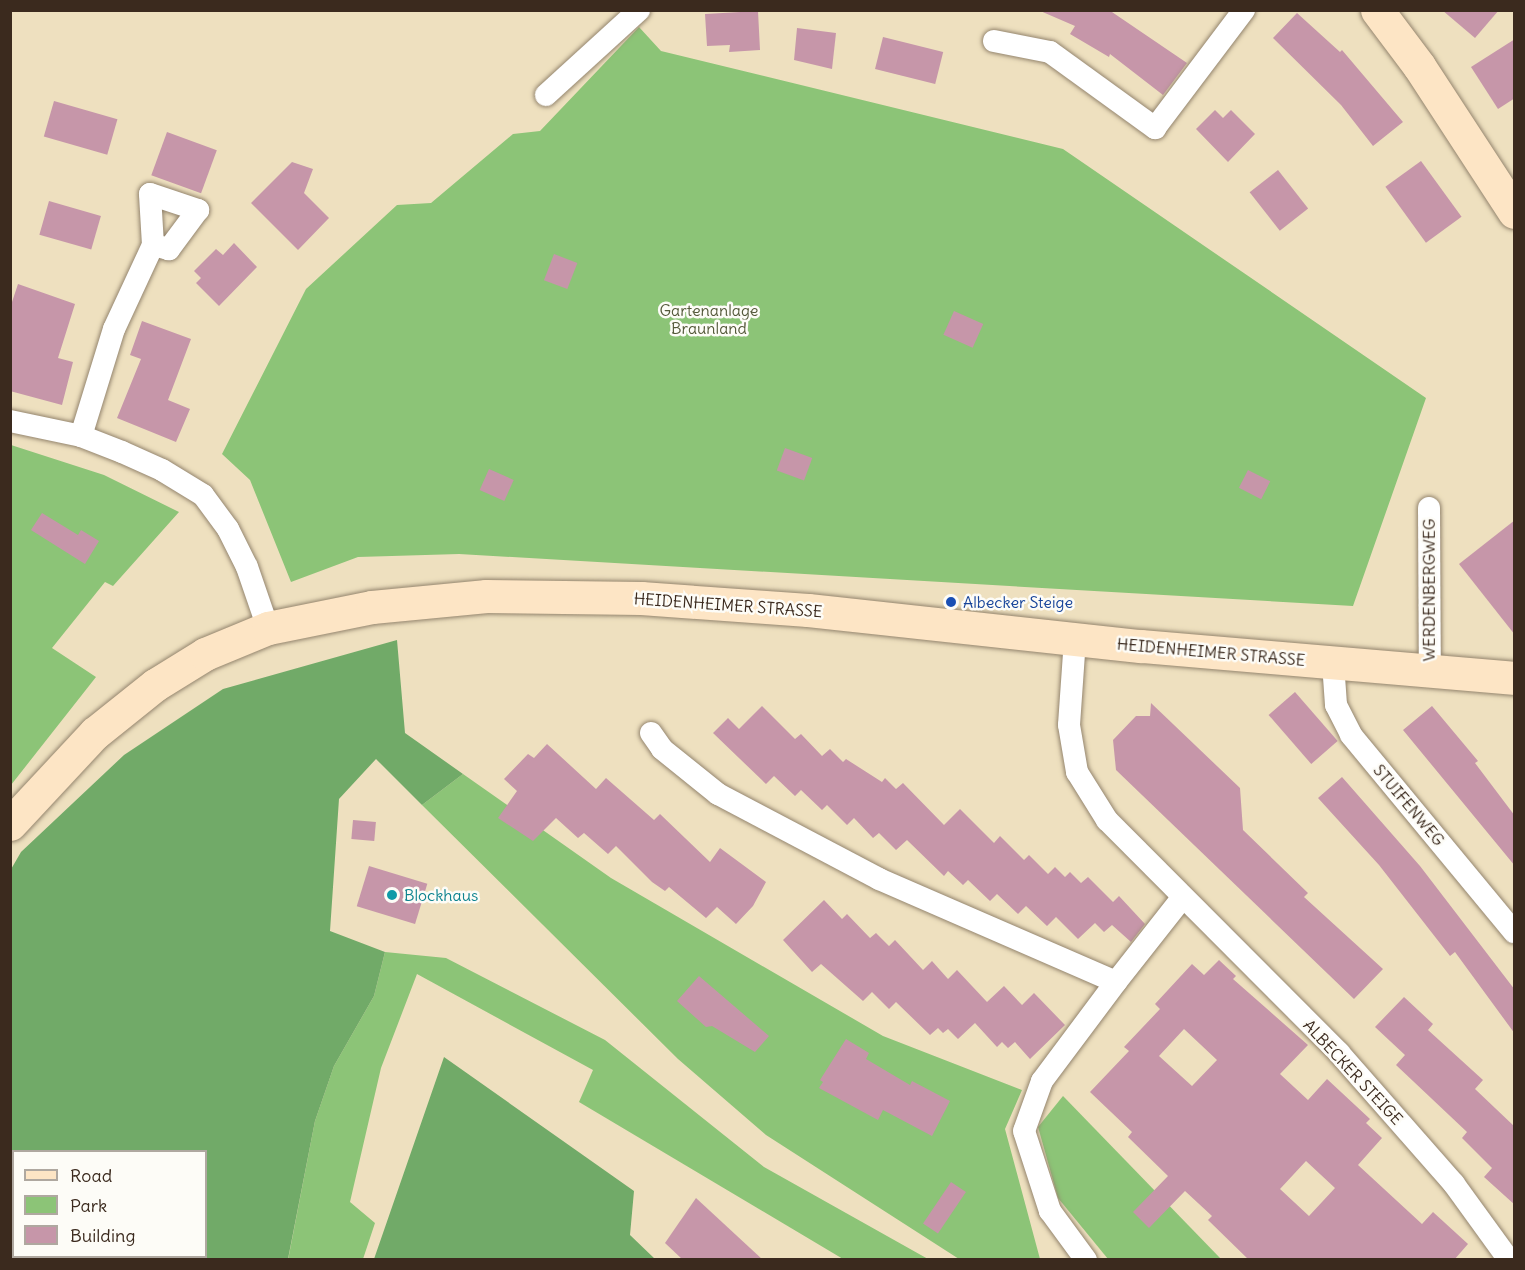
<!DOCTYPE html>
<style>
body{margin:0}
#map{position:relative;width:1525px;height:1270px;overflow:hidden;background:#eee0bf;font-family:Delius,sans-serif}
div>[style]{position:absolute}
[style*='--x']{left:calc(var(--x)*1px);top:calc(var(--y)*1px);width:calc(var(--w)*1px);rotate:calc(var(--a)*1deg)}
.green>*{inset:0;background:#8cc477}
.forest>*{inset:0;background:#71aa68}
.building>*{inset:0;background:#c696a9;transform-origin:0 0}
.roads{filter:drop-shadow(0 0 2px #94856e) drop-shadow(0 0 2px #94856e)}
.street>*{height:22px;margin:-11px;padding:0 11px;transform-origin:11px;border-radius:11px;background:#fff}
.secondary>*{height:33px;margin:-16.5px;padding:0 16.5px;transform-origin:16.5px;border-radius:16.5px;background:#fde5c5}
.dots>*{width:16px;height:16px;translate:-50% -50%;box-sizing:border-box;border:3px solid #fdfcf7;border-radius:50%}
span{translate:-50% -50%;white-space:nowrap;text-align:center;line-height:1.15;-webkit-text-stroke:5px #fdfcf7;paint-order:stroke}
.park-label{font-size:16px;color:#535839}
.street-label{font-size:16px;color:#3b2a1e}
.transit-label{font-size:16px;color:#164399}
.left{translate:0 -50%;text-align:left}
.culture-label{font-size:16px;color:#0d838f}
.frame{position:absolute;inset:0;border:12px solid #3b2a1e;pointer-events:none}
.legend{position:absolute;left:12px;top:1150px;width:195px;height:108px;box-sizing:border-box;background:#fdfcf7;border:2px solid #afa8a0;margin:0;padding:8px 10px;list-style:none;font-size:18px;color:#3b2a1e}
.legend li{display:flex;align-items:center;gap:12px;height:30px}
.legend b{width:30px;border:2px solid #afa8a0}
</style>
<div id="map">
<div class="green">
<i style="clip-path:polygon(639px 27px,661px 51px,1063px 149px,1426px 398px,1353px 606px,459px 554px,358px 557px,291px 582px,250px 480px,222px 454px,306px 289px,397px 205px,431px 203px,513px 134px,540px 131px)"></i>
<i style="clip-path:polygon(11px 445px,104px 475px,179px 512px,113px 586px,105px 582px,52px 648px,96px 677px,11px 785px)"></i>
<i style="clip-path:polygon(463px 774px,611px 878px,883px 1036px,1022px 1090px,1005px 1129px,1040px 1259px,959px 1259px,766px 1135px,678px 1059px,422px 805px)"></i>
<i style="clip-path:polygon(385px 952px,446px 958px,605px 1040px,764px 1167px,928px 1259px,843px 1259px,579px 1102px,593px 1070px,417px 974px,381px 1068px,350px 1202px,375px 1223px,363px 1259px,288px 1260px,315px 1121px,334px 1066px,374px 996px)"></i>
<i style="clip-path:polygon(1063px 1096px,1221px 1259px,1108px 1259px,1058px 1198px,1038px 1127px)"></i>
</div>
<div class="forest">
<i style="clip-path:polygon(evenodd,397px 640px,405px 733px,463px 774px,422px 805px,376px 759px,339px 799px,330px 931px,385px 952px,374px 996px,334px 1066px,315px 1121px,288px 1259px,11px 1259px,10px 871px,21px 852px,124px 755px,223px 689px,397px 640px,14px 1152px,206px 1152px,206px 1256px,14px 1256px,14px 1152px)"></i>
<i style="clip-path:polygon(444px 1057px,634px 1191px,630px 1235px,655px 1259px,374px 1259px)"></i>
</div>
<div class="building">
<i style="clip-path:polygon(1038px 10px,1109px 10px,1187px 63px,1163px 95px,1110px 54px,1109px 57px,1070px 34px,1075px 26px)"></i>
<i style="clip-path:polygon(1442px 10px,1499px 10px,1475px 38px)"></i>
<i style="clip-path:polygon(758px 11px,760px 50px,729px 52px,730px 45px,707px 46px,705px 14px)"></i>
<i style="clip-path:polygon(1297px 13px,1340px 52px,1342px 50px,1403px 122px,1373px 146px,1341px 105px,1273px 38px)"></i>
<i style="clip-path:polygon(797px 28px,836px 33px,832px 69px,794px 60px)"></i>
<i style="left:883px;top:37px;width:62px;height:33px;rotate:14deg"></i>
<i style="clip-path:polygon(1515px 39px,1515px 98px,1498px 109px,1471px 67px)"></i>
<i style="left:54px;top:101px;width:66px;height:37px;rotate:16deg"></i>
<i style="clip-path:polygon(1215px 110px,1223px 118px,1231px 110px,1255px 134px,1228px 162px,1196px 129px)"></i>
<i style="left:167px;top:132px;width:53px;height:46px;rotate:20deg"></i>
<i style="left:1421px;top:161px;width:69px;height:44px;rotate:54deg"></i>
<i style="clip-path:polygon(292px 162px,313px 169px,304px 193px,329px 218px,298px 250px,251px 203px)"></i>
<i style="left:1278px;top:170px;width:49px;height:36px;rotate:52deg"></i>
<i style="left:49px;top:201px;width:54px;height:35px;rotate:16deg"></i>
<i style="clip-path:polygon(234px 243px,257px 267px,219px 306px,196px 283px,201px 278px,194px 271px,216px 249px,223px 255px)"></i>
<i style="left:554px;top:254px;width:25px;height:28px;rotate:21deg"></i>
<i style="clip-path:polygon(18px 284px,75px 304px,58px 358px,73px 362px,62px 405px,10px 391px,10px 308px)"></i>
<i style="left:954px;top:311px;width:32px;height:26px;rotate:24deg"></i>
<i style="clip-path:polygon(142px 321px,191px 339px,168px 400px,190px 409px,176px 442px,117px 418px,141px 359px,130px 355px)"></i>
<i style="left:785px;top:448px;width:29px;height:24px;rotate:20deg"></i>
<i style="left:489px;top:469px;width:27px;height:23px;rotate:24deg"></i>
<i style="left:1248px;top:470px;width:25px;height:20px;rotate:27deg"></i>
<i style="clip-path:polygon(42px 513px,78px 535px,81px 530px,99px 541px,85px 564px,31px 530px)"></i>
<i style="clip-path:polygon(1515px 520px,1515px 635px,1459px 564px)"></i>
<i style="left:1295px;top:692px;width:65px;height:35px;rotate:49deg"></i>
<i style="clip-path:polygon(1151px 703px,1240px 788px,1243px 830px,1308px 893px,1304px 897px,1383px 969px,1354px 999px,1116px 770px,1113px 740px,1136px 716px,1150px 716px)"></i>
<i style="clip-path:polygon(762px 706px,795px 739px,801px 734px,822px 756px,830px 749px,843px 762px,846px 759px,882px 782px,885px 778px,896px 789px,903px 783px,944px 825px,960px 809px,994px 843px,1000px 836px,1024px 860px,1029px 855px,1048px 874px,1055px 867px,1065px 877px,1070px 872px,1081px 883px,1088px 877px,1113px 902px,1119px 896px,1145px 924px,1131px 942px,1112px 925px,1104px 932px,1095px 923px,1078px 939px,1056px 917px,1047px 926px,1026px 906px,1018px 914px,997px 894px,990px 901px,968px 880px,963px 885px,948px 871px,944px 876px,907px 840px,896px 850px,879px 833px,873px 838px,854px 818px,847px 825px,827px 805px,822px 810px,801px 790px,795px 796px,774px 776px,766px 784px,713px 733px,728px 718px,739px 729px)"></i>
<i style="clip-path:polygon(1432px 706px,1478px 761px,1475px 763px,1515px 816px,1515px 866px,1403px 730px)"></i>
<i style="clip-path:polygon(547px 744px,596px 789px,606px 778px,654px 820px,660px 814px,710px 862px,720px 848px,766px 882px,753px 906px,736px 924px,717px 907px,706px 918px,669px 887px,665px 891px,652px 882px,616px 846px,608px 854px,584px 833px,578px 838px,556px 818px,533px 841px,498px 818px,517px 791px,504px 779px,528px 754px,534px 758px)"></i>
<i style="clip-path:polygon(1342px 777px,1420px 866px,1515px 990px,1515px 1034px,1455px 952px,1450px 956px,1379px 865px,1318px 798px)"></i>
<i style="left:353px;top:820px;width:23px;height:19px;rotate:5deg"></i>
<i style="left:369px;top:866px;width:61px;height:42px;rotate:17deg"></i>
<i style="clip-path:polygon(824px 900px,842px 919px,847px 914px,870px 938px,876px 933px,889px 946px,895px 940px,923px 970px,932px 961px,948px 979px,957px 970px,987px 1002px,1004px 986px,1022px 1005px,1034px 993px,1065px 1025px,1030px 1059px,1015px 1042px,1008px 1048px,1002px 1042px,997px 1047px,975px 1023px,958px 1039px,948px 1029px,943px 1033px,938px 1028px,930px 1035px,896px 1002px,889px 1009px,872px 992px,863px 1001px,821px 964px,812px 972px,783px 940px)"></i>
<i style="clip-path:polygon(evenodd,1219px 960px,1236px 976px,1233px 979px,1308px 1045px,1280px 1074px,1308px 1100px,1327px 1079px,1370px 1119px,1366px 1123px,1382px 1138px,1358px 1165px,1422px 1224px,1433px 1212px,1468px 1244px,1454px 1260px,1249px 1260px,1208px 1220px,1212px 1216px,1185px 1191px,1149px 1228px,1133px 1212px,1168px 1176px,1128px 1137px,1132px 1132px,1090px 1092px,1129px 1051px,1124px 1047px,1160px 1009px,1155px 1004px,1192px 964px,1204px 975px,1219px 960px,1184px 1029px,1217px 1060px,1192px 1086px,1159px 1056px,1184px 1029px,1219px 960px,1306px 1161px,1335px 1188px,1309px 1216px,1280px 1189px,1306px 1161px)"></i>
<i style="clip-path:polygon(699px 976px,769px 1036px,755px 1052px,712px 1026px,706px 1027px,677px 1001px)"></i>
<i style="clip-path:polygon(1404px 997px,1433px 1024px,1428px 1030px,1483px 1080px,1475px 1089px,1515px 1127px,1515px 1205px,1484px 1177px,1492px 1168px,1462px 1138px,1467px 1132px,1396px 1065px,1405px 1055px,1375px 1027px)"></i>
<i style="clip-path:polygon(846px 1039px,869px 1053px,866px 1059px,910px 1085px,912px 1081px,950px 1101px,932px 1136px,883px 1110px,878px 1120px,819px 1088px,823px 1082px,820px 1080px)"></i>
<i style="left:951px;top:1182px;width:18px;height:50px;rotate:34deg"></i>
<i style="clip-path:polygon(696px 1198px,763px 1260px,683px 1260px,665px 1243px)"></i>
</div>
<div class="roads">
<div class="street">
<i style="--x:994;--y:41;--w:57;--a:11.1"></i>
<i style="--x:1050;--y:52;--w:130;--a:35.9"></i>
<i style="--x:1155;--y:128;--w:148;--a:-53"></i>
<i style="--x:546;--y:95;--w:126;--a:-42.4"></i>
<i style="--x:10;--y:421;--w:73;--a:11.9"></i>
<i style="--x:81;--y:436;--w:44;--a:21.3"></i>
<i style="--x:122;--y:452;--w:44;--a:24.2"></i>
<i style="--x:162;--y:470;--w:48;--a:31.4"></i>
<i style="--x:203;--y:495;--w:42;--a:53.7"></i>
<i style="--x:228;--y:529;--w:42;--a:63.4"></i>
<i style="--x:247;--y:567;--w:65;--a:71"></i>
<i style="--x:81;--y:436;--w:112;--a:-72.9"></i>
<i style="--x:114;--y:329;--w:93;--a:-65.1"></i>
<i style="--x:153;--y:245;--w:51;--a:-93.4"></i>
<i style="--x:150;--y:194;--w:51;--a:18.4"></i>
<i style="--x:198;--y:210;--w:49;--a:126.6"></i>
<i style="--x:169;--y:249;--w:16;--a:-166"></i>
<i style="--x:1429;--y:508;--w:164;--a:89.7"></i>
<i style="--x:1075;--y:639;--w:86;--a:94"></i>
<i style="--x:1069;--y:725;--w:48;--a:80.3"></i>
<i style="--x:1077;--y:772;--w:57;--a:58"></i>
<i style="--x:1107;--y:820;--w:329;--a:45.1"></i>
<i style="--x:1339;--y:1053;--w:174;--a:48.7"></i>
<i style="--x:1454;--y:1184;--w:94;--a:54.1"></i>
<i style="--x:1333;--y:663;--w:42;--a:85.9"></i>
<i style="--x:1336;--y:705;--w:34;--a:63"></i>
<i style="--x:1351;--y:735;--w:256;--a:50.4"></i>
<i style="--x:651;--y:733;--w:19;--a:55"></i>
<i style="--x:662;--y:749;--w:72;--a:38.8"></i>
<i style="--x:718;--y:794;--w:182;--a:27.8"></i>
<i style="--x:879;--y:879;--w:258;--a:23.5"></i>
<i style="--x:1116;--y:982;--w:108;--a:-51.8"></i>
<i style="--x:1086;--y:1260;--w:61;--a:-126.3"></i>
<i style="--x:1050;--y:1211;--w:84;--a:-108"></i>
<i style="--x:1024;--y:1131;--w:53;--a:-70.2"></i>
<i style="--x:1042;--y:1081;--w:124;--a:-53.2"></i>
</div>
<div class="secondary">
<i style="--x:1377;--y:10;--w:70;--a:53.1"></i>
<i style="--x:1419;--y:66;--w:174;--a:56.9"></i>
<i style="--x:10;--y:824;--w:125;--a:-47"></i>
<i style="--x:95;--y:733;--w:77;--a:-38.7"></i>
<i style="--x:155;--y:685;--w:59;--a:-31.8"></i>
<i style="--x:205;--y:654;--w:68;--a:-22.4"></i>
<i style="--x:268;--y:628;--w:106;--a:-11.4"></i>
<i style="--x:372;--y:607;--w:115;--a:-5.5"></i>
<i style="--x:486;--y:596;--w:155;--a:0.7"></i>
<i style="--x:641;--y:598;--w:167;--a:4.1"></i>
<i style="--x:808;--y:610;--w:336;--a:6.2"></i>
<i style="--x:1142;--y:646;--w:373;--a:4.9"></i>
</div>
</div>
<div class="dots">
<i style="left:951px;top:602px;background:#1a4fb4"></i>
<i style="left:392px;top:895px;background:#0f9aa8"></i>
</div>
<div class="park-label">
<span style="left:709px;top:319px">Gartenanlage<br>Braunland</span>
</div>
<div class="street-label">
<span style="left:1429px;top:590px;rotate:-90deg">WERDENBERGWEG</span>
<span style="left:728px;top:605px;rotate:4deg">HEIDENHEIMER STRASSE</span>
<span style="left:1211px;top:652px;rotate:5deg">HEIDENHEIMER STRASSE</span>
<span style="left:1409px;top:805px;rotate:50deg">STUIFENWEG</span>
<span style="left:1353px;top:1072px;rotate:47deg">ALBECKER STEIGE</span>
</div>
<div class="transit-label">
<span class="left" style="left:963px;top:602px">Albecker Steige</span>
</div>
<div class="culture-label">
<span class="left" style="left:404px;top:895px">Blockhaus</span>
</div>
<div class="frame"></div>
<ul class="legend">
<li><b style="height:8px;background:#fde5c5"></b>Road</li>
<li><b style="height:16px;background:#8cc477"></b>Park</li>
<li><b style="height:16px;background:#c696a9"></b>Building</li>
</ul>
</div>
